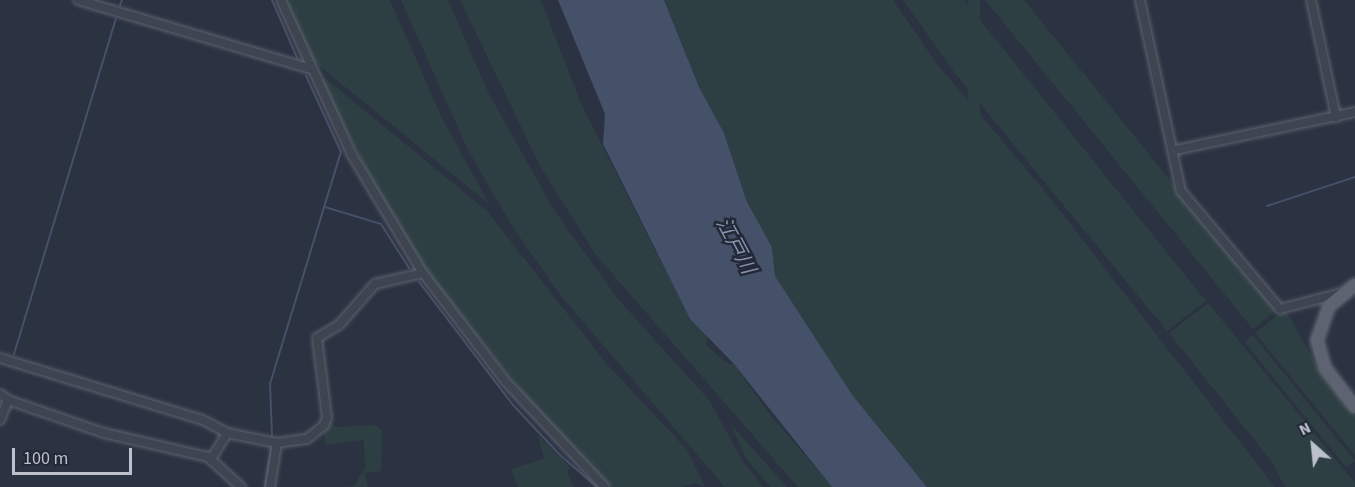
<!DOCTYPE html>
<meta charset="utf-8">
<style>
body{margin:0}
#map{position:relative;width:1355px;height:487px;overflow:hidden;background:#2b3241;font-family:"Source Sans 3","Noto Sans JP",sans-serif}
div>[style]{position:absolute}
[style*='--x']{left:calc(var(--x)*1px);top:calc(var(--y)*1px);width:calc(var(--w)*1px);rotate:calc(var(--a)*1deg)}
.green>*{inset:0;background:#2e3f43;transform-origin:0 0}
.water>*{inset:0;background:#455069}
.stream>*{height:2px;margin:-1px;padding:0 1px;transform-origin:1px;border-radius:1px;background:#455069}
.roads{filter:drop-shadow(0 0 2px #5d626e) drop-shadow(0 0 2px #5d626e)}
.street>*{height:8px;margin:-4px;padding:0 4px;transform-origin:4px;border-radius:4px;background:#3f4451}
.primary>*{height:12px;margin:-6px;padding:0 6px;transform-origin:6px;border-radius:6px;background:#5d6371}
span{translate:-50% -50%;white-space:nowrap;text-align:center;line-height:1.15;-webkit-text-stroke:5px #232936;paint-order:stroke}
.water-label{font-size:20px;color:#8793ae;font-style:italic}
.north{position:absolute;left:1283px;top:415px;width:60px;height:60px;-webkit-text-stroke:4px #232936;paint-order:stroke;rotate:333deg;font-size:16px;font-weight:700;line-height:24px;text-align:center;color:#bcc0cb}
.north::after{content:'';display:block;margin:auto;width:21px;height:27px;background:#bcc0cb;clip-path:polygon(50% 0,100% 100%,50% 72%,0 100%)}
.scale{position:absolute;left:12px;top:448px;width:120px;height:27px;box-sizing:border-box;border:3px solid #bcc0cb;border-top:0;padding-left:8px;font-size:18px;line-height:21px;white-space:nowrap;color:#bcc0cb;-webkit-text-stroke:4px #232936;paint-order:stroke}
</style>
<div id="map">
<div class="green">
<i style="clip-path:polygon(285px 0,390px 0,441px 116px,489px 204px,311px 59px)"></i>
<i style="clip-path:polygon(401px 0,448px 0,489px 94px,554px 210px,618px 299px,709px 400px,743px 462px,763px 487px,725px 487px,561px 296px,512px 226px,467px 148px)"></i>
<i style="clip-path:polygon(460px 0,541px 0,581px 104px,690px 319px,708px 335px,706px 345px,727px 363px,734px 364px,771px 416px,833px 487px,798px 487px,596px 255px,541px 168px)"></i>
<i style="clip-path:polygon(664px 0,893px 0,937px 64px,1048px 195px,1275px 487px,927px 487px,853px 396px,775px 276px,772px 246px,747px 202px,724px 133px,699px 87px)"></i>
<i style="clip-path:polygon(903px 0,964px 0,1206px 301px,1167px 331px,954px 72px)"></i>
<i style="left:968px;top:0;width:12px;height:434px"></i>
<i style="clip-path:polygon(985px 0,1024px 0,1239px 265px,1236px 268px,1250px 278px,1276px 310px,1253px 329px)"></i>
<i style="clip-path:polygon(325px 78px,487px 211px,606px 363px,688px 451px,705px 487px,694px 483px,682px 487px,612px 487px,547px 423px,433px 281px,388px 212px,321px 80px)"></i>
<i style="clip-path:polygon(1208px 303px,1355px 483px,1355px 487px,1285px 487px,1272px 462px,1169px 333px)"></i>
<i style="clip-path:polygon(1287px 312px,1321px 373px,1355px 415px,1355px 455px,1255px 333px,1279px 314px)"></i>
<i style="left:1253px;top:335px;width:162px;height:11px;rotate:51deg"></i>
<i style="clip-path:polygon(330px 422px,336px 427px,375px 425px,382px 431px,381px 471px,365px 473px,368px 487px,343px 487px,354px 486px,365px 468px,364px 440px,325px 445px,324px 432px)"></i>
<i style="clip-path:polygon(730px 423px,787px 487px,770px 487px,746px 458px)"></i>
<i style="clip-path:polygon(538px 435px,571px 468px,567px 470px,573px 487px,518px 487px,511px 469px,544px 459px)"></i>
</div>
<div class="water">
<i style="clip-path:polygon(558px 0,664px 0,699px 87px,724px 133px,747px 202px,772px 247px,775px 276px,853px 396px,927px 487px,832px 487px,734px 364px,690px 319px,603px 144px,605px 114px)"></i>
</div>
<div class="stream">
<i style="--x:272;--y:0;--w:65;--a:66.6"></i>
<i style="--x:120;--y:5;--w:5;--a:-68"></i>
<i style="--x:1267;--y:206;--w:93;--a:-18.2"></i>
<i style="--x:325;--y:207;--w:59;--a:16.9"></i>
<i style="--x:381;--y:224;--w:52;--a:57.5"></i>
<i style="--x:419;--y:282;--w:155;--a:52.6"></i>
<i style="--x:513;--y:405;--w:69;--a:46.8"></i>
<i style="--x:560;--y:455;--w:49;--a:40.9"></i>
<i style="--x:14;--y:354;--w:350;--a:-73.1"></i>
<i style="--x:272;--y:436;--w:52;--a:-92.2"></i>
<i style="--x:270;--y:384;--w:243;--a:-73"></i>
<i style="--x:341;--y:152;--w:84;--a:-114.7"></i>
<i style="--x:265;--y:487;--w:38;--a:-81"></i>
</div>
<div class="roads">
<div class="street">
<i style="--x:78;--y:0;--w:243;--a:16.5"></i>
<i style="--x:281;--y:0;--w:170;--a:65.4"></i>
<i style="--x:352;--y:155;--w:138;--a:59"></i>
<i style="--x:423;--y:273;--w:137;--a:52.7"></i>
<i style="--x:506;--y:382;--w:144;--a:46.7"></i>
<i style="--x:1140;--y:0;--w:195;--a:77.9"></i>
<i style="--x:1181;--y:191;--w:154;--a:50"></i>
<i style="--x:1280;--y:309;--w:63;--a:-14.7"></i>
<i style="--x:1311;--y:0;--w:120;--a:77.9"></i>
<i style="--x:1175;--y:150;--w:184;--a:-11.9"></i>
<i style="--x:0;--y:358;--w:212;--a:17"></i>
<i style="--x:203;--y:420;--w:27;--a:28"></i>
<i style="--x:227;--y:433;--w:51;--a:11.3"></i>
<i style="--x:277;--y:443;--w:30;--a:-8"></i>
<i style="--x:307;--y:439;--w:22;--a:-39"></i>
<i style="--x:324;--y:425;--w:8;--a:-67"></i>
<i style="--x:327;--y:418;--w:81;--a:-97.1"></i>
<i style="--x:317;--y:338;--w:26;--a:-31"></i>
<i style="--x:339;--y:325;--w:55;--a:-48.7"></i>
<i style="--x:375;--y:284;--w:49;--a:-12.9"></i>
<i style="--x:0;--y:394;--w:10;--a:37"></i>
<i style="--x:0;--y:420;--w:22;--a:-68"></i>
<i style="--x:8;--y:400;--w:102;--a:19"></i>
<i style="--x:104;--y:433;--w:107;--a:13"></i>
<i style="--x:208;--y:457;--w:45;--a:42.3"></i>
<i style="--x:211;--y:459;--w:31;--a:-58"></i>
<i style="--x:270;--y:487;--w:45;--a:-81"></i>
</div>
<div class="primary">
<i style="--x:1355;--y:285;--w:33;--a:141"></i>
<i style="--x:1329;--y:306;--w:36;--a:109"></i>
<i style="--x:1317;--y:340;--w:29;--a:74"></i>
<i style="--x:1325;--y:368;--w:49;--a:52.4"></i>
</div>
</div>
<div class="water-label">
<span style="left:735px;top:246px;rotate:62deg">江戸川</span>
</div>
<div class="north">N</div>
<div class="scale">100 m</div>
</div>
